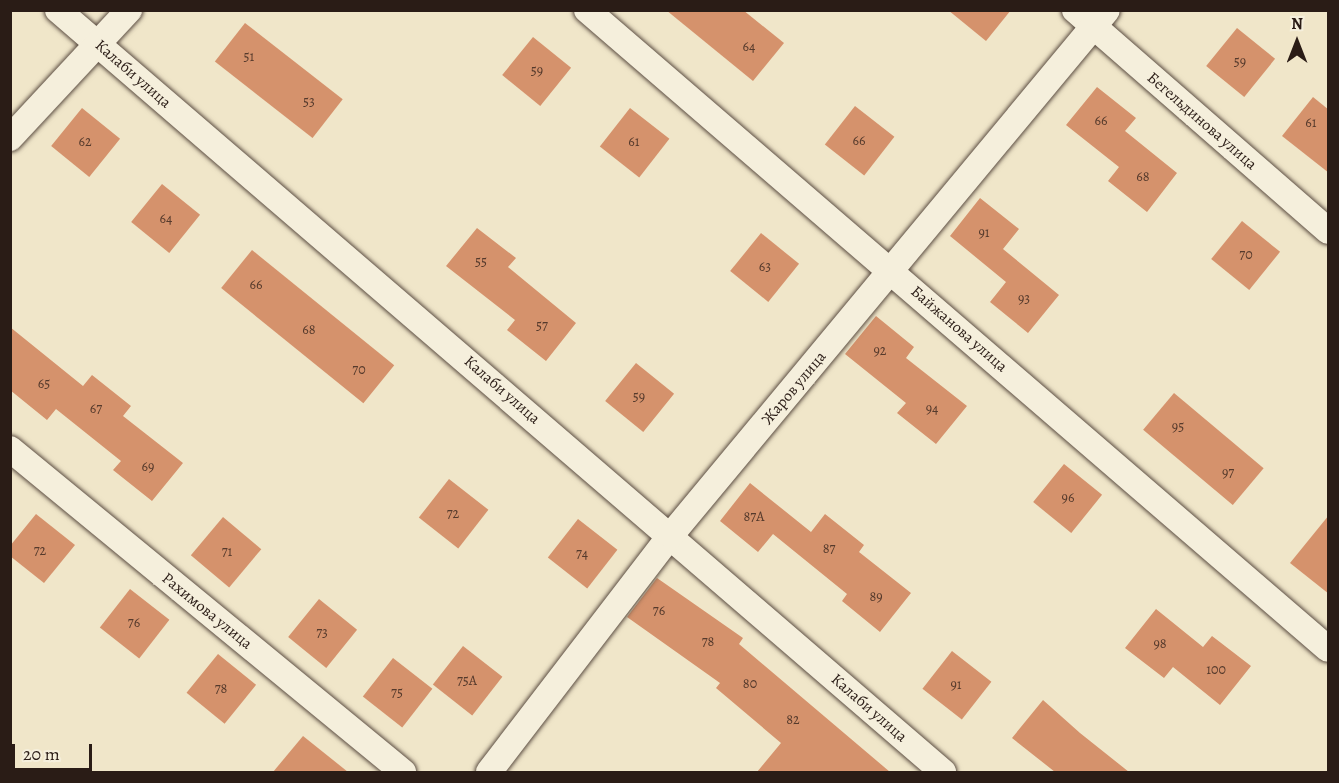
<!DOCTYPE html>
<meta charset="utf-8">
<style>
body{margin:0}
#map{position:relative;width:1339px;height:783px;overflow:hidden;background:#f0e6c9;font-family:Alegreya,serif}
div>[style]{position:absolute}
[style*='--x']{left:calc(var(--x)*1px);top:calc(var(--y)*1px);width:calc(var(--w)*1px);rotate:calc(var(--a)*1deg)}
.building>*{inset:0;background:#d5926c;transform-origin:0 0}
.roads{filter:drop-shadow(0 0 2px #5c4e43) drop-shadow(0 0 2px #5c4e43)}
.street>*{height:26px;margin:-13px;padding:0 13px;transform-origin:13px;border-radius:13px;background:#f5efdc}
span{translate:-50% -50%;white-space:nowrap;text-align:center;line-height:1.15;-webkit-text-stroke:6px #f5efdc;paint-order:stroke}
.number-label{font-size:14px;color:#553a2c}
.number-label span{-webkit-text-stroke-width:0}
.street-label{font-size:16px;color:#2a1c16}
.frame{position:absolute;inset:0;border:12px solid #2a1c16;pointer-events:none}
.north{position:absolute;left:1267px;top:12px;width:60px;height:60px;-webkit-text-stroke:4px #f5efdc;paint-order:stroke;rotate:0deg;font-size:16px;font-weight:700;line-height:24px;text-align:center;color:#2a1c16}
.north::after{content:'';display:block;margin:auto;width:21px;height:27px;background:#2a1c16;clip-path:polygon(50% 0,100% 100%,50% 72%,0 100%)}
.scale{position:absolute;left:12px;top:744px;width:80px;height:27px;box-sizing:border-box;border:3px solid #2a1c16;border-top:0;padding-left:8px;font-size:18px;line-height:21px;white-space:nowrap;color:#2a1c16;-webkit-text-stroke:4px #f5efdc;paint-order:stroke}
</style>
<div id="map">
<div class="building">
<i style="clip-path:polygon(666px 10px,743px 10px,784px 43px,753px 81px)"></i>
<i style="clip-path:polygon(948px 10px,1011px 10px,986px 41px)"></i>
<i style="left:245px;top:23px;width:124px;height:49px;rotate:38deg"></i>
<i style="left:1237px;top:28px;width:49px;height:49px;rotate:39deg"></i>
<i style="left:533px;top:37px;width:49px;height:49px;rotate:39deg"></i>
<i style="clip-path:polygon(1097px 87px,1136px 118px,1125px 131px,1177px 173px,1147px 212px,1108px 181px,1119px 167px,1066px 125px)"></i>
<i style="clip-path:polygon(1313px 97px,1329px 110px,1329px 173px,1282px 136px)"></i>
<i style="left:855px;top:106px;width:50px;height:49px;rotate:38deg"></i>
<i style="left:82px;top:108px;width:49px;height:49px;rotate:39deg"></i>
<i style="left:630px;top:108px;width:50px;height:49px;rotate:38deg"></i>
<i style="left:162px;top:184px;width:49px;height:49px;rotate:39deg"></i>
<i style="clip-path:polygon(980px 198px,1019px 229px,1003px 249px,1059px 295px,1028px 333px,990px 302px,1006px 282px,950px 236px)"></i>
<i style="left:1242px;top:221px;width:49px;height:49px;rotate:39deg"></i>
<i style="clip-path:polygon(477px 228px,516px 258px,508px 267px,576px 323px,546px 361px,507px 330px,515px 320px,446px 266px)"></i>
<i style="left:761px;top:233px;width:49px;height:49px;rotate:39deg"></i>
<i style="left:252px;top:250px;width:183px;height:49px;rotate:39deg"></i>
<i style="clip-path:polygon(876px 316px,914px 347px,906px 358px,967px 406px,936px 444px,897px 413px,906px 403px,845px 354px)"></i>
<i style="clip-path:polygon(10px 327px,83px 386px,92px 375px,131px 406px,123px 416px,183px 463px,152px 501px,113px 470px,121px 461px,56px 409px,47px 420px,10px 390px)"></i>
<i style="left:636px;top:363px;width:49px;height:49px;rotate:39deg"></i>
<i style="left:1174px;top:393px;width:117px;height:48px;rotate:40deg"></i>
<i style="left:1064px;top:464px;width:49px;height:49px;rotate:39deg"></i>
<i style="left:449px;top:479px;width:50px;height:49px;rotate:38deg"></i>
<i style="clip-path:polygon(750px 483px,811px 532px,825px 514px,864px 545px,859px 552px,911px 593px,880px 632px,842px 601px,847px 594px,773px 534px,758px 552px,720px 521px)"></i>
<i style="clip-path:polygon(36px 514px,75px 545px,44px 583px,10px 556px,10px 546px)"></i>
<i style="clip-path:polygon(1329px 515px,1329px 594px,1290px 563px)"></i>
<i style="left:223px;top:517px;width:50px;height:50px;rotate:40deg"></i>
<i style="left:578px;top:519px;width:50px;height:49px;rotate:38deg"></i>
<i style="clip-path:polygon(657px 578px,743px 638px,739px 644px,890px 772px,757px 772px,781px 743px,716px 688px,720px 683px,627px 617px)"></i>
<i style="left:130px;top:589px;width:50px;height:49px;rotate:38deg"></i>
<i style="left:319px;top:599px;width:49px;height:49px;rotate:39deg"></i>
<i style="clip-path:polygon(1156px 609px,1203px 647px,1212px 636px,1251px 666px,1220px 705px,1173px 667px,1164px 678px,1125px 648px)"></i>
<i style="left:463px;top:646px;width:50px;height:49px;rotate:38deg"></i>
<i style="left:952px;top:651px;width:50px;height:48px;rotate:38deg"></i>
<i style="left:218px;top:654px;width:49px;height:50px;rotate:39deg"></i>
<i style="left:393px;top:658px;width:50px;height:49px;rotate:38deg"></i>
<i style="clip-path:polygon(1043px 700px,1080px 733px,1129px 772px,1055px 772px,1012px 738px)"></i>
<i style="clip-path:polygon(303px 736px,348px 772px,273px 772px)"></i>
</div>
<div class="roads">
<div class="street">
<i style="--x:58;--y:10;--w:1168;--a:40.73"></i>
<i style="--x:587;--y:10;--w:978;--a:40.77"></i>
<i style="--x:1075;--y:10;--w:336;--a:41.1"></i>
<i style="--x:10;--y:138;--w:175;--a:-47.1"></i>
<i style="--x:10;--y:449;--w:509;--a:39.42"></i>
<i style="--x:489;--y:772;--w:299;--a:-52.5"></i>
<i style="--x:671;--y:535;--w:682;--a:-50.29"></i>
</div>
</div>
<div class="number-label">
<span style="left:749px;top:47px">64</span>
<span style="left:249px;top:57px">51</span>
<span style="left:1240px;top:62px">59</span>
<span style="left:537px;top:71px">59</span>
<span style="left:309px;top:102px">53</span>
<span style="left:1101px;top:121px">66</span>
<span style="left:1311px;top:123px">61</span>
<span style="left:859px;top:141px">66</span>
<span style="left:85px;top:142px">62</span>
<span style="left:634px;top:142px">61</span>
<span style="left:1143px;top:177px">68</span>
<span style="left:166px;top:219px">64</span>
<span style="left:984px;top:233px">91</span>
<span style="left:1246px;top:255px">70</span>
<span style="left:481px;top:262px">55</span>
<span style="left:765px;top:267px">63</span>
<span style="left:256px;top:285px">66</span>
<span style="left:1024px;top:299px">93</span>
<span style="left:542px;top:326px">57</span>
<span style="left:309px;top:330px">68</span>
<span style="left:880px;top:351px">92</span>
<span style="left:359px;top:370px">70</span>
<span style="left:44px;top:384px">65</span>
<span style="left:639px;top:397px">59</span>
<span style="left:96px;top:409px">67</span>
<span style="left:932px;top:409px">94</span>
<span style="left:1178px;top:427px">95</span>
<span style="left:148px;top:467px">69</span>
<span style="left:1228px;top:473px">97</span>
<span style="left:1068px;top:498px">96</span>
<span style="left:453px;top:514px">72</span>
<span style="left:754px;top:517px">87А</span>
<span style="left:829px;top:549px">87</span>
<span style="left:40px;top:551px">72</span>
<span style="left:227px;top:552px">71</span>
<span style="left:582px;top:554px">74</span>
<span style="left:876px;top:597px">89</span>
<span style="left:659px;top:611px">76</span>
<span style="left:134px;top:623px">76</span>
<span style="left:322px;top:633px">73</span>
<span style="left:708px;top:642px">78</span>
<span style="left:1160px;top:644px">98</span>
<span style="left:1216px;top:670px">100</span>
<span style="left:467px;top:681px">75А</span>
<span style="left:750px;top:684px">80</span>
<span style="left:956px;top:685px">91</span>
<span style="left:221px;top:689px">78</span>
<span style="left:397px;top:693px">75</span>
<span style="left:793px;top:720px">82</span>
</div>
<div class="street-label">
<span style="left:133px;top:74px;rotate:41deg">Калаби улица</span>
<span style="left:1202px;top:121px;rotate:41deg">Бегельдинова улица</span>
<span style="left:959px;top:329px;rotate:41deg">Байжанова улица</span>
<span style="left:794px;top:388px;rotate:-50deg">Жаров улица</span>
<span style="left:502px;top:390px;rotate:41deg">Калаби улица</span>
<span style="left:207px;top:611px;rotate:39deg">Рахимова улица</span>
<span style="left:869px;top:708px;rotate:41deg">Калаби улица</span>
</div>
<div class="frame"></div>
<div class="north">N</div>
<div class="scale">20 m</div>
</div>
